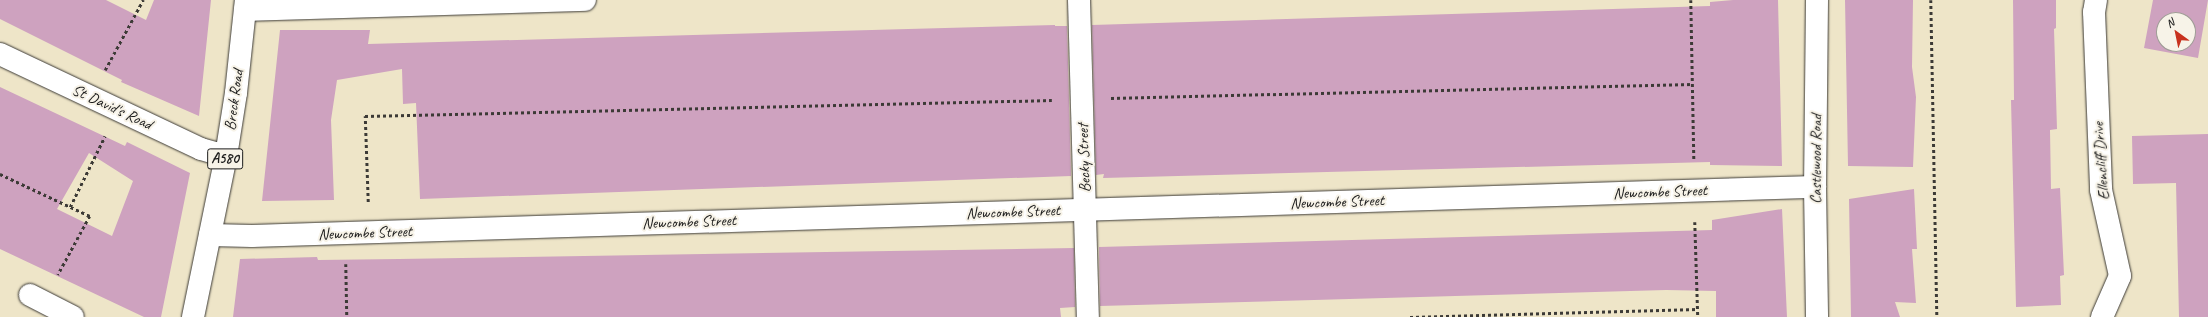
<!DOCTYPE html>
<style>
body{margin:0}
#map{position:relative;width:2208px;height:317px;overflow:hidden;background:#eee5c8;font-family:Caveat,sans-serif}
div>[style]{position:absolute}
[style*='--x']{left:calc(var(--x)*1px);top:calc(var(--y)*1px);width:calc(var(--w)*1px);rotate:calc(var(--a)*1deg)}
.building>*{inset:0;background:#cea2bf}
.path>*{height:2.5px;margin-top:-1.25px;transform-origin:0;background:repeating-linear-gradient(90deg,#3c3a36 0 3px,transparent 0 6px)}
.roads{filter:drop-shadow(0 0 1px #3c3a36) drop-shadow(0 0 1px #3c3a36)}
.minor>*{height:22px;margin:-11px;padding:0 11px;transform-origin:11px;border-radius:11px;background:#fff}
.primary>*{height:22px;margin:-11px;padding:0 11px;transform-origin:11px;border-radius:11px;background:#fff}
span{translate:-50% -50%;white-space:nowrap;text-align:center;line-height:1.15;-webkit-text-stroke:4px #f7f3e8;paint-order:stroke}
.shield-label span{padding:1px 3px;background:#f7f3e8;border:1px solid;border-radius:3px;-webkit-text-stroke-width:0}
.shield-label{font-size:15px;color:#1c1c1c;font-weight:700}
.street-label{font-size:16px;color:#1c1c1c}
.north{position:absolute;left:2156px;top:12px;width:40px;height:40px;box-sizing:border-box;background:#f7f3e8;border:1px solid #9f9d96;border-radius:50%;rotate:327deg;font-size:11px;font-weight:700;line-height:16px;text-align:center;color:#1c1c1c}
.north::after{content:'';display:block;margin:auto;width:14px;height:18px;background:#c8321e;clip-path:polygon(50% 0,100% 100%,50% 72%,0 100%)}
</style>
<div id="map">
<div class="building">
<i style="clip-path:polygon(0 0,106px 0,146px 20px,154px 0,211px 0,199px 116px,121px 82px,122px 80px,0 19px)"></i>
<i style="clip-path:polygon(1733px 0,1778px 0,1782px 166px,1710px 165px,1710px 162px,1103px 178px,1104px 174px,1096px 175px,1092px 25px,1710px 6px,1710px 2px)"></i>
<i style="clip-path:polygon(1845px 0,1913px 0,1912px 67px,1916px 97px,1913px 167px,1848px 166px)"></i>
<i style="clip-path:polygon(2013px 0,2056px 0,2056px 28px,2054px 29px,2057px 129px,2050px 130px,2051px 189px,2060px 188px,2064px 275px,2060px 276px,2061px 305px,2016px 307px,2011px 100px,2014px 100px)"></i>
<i style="clip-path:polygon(evenodd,2153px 0,2208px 0,2198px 58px,2144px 48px,2153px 0,2164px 20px,2188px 20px,2188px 44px,2164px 44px,2164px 20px)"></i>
<i style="clip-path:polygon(1055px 25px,1055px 26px,1067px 26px,1071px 176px,420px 199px,416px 103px,403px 104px,402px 69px,337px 80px,331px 120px,334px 200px,262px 201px,280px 30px,370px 30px,368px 44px)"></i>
<i style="clip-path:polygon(evenodd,0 87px,125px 146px,127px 142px,190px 173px,161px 317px,144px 317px,0 249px,0 87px,89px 153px,133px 181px,112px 236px,57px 209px,89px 153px)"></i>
<i style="clip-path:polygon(2208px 134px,2208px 317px,2179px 317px,2176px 183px,2133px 184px,2132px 136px)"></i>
<i style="clip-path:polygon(1914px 189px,1917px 249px,1912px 249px,1916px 303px,1895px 302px,1900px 317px,1851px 317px,1849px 199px)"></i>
<i style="clip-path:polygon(1782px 209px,1787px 317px,1716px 317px,1716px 291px,1666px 290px,1100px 306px,1099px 247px,1712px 230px,1712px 220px)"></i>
<i style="clip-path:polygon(1074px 248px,1075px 307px,1060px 308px,1061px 317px,233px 317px,240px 259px,317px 257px,318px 260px,399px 259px)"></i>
</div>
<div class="path">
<i style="--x:1691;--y:0;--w:161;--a:88.9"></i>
<i style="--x:1931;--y:0;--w:317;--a:88.9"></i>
<i style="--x:105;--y:70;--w:80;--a:-61.5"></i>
<i style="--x:1111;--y:98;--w:582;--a:-1.38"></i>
<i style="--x:0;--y:174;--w:99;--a:25"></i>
<i style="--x:90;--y:216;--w:67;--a:118.5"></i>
<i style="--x:368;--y:202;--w:86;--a:-92"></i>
<i style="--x:365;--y:116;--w:687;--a:-1.33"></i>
<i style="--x:70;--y:207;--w:79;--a:-63.8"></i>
<i style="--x:1695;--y:222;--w:95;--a:88.2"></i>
<i style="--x:346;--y:264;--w:53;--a:88.9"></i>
<i style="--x:1410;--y:317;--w:288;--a:-1.6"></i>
</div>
<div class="roads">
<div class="minor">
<i style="--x:1079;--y:0;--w:317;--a:88.4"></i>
<i style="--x:1817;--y:0;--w:187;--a:90.6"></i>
<i style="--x:1815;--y:187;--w:130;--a:89.1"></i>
<i style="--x:2096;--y:0;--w:12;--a:99"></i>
<i style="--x:2094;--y:12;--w:178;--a:87.7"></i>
<i style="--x:2101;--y:190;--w:88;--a:77.5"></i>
<i style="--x:2120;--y:276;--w:45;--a:113.7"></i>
<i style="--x:245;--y:10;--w:340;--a:-1.7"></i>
<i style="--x:0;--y:54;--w:222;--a:25.3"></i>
<i style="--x:201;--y:149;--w:26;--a:16"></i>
<i style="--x:210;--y:235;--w:42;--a:1.4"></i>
<i style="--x:252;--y:236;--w:1564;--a:-1.8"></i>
<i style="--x:30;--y:295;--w:48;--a:27.1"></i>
</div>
<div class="primary">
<i style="--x:193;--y:317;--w:164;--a:-78.4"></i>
<i style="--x:226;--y:156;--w:64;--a:-81"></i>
<i style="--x:236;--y:93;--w:94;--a:-83.9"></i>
</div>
</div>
<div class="shield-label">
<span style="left:225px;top:159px">A580</span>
</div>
<div class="street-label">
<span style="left:234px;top:100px;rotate:-82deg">Breck Road</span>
<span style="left:112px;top:107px;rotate:25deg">St David's Road</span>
<span style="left:1084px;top:158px;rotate:-92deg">Becky Street</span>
<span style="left:1816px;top:159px;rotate:-90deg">Castlewood Road</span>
<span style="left:2101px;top:161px;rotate:-94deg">Ellencliff Drive</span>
<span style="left:1660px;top:192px;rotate:-2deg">Newcombe Street</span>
<span style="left:1337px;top:202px;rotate:-2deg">Newcombe Street</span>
<span style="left:1013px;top:212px;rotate:-2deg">Newcombe Street</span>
<span style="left:689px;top:222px;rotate:-2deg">Newcombe Street</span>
<span style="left:365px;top:233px;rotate:-2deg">Newcombe Street</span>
</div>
<div class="north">N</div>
</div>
